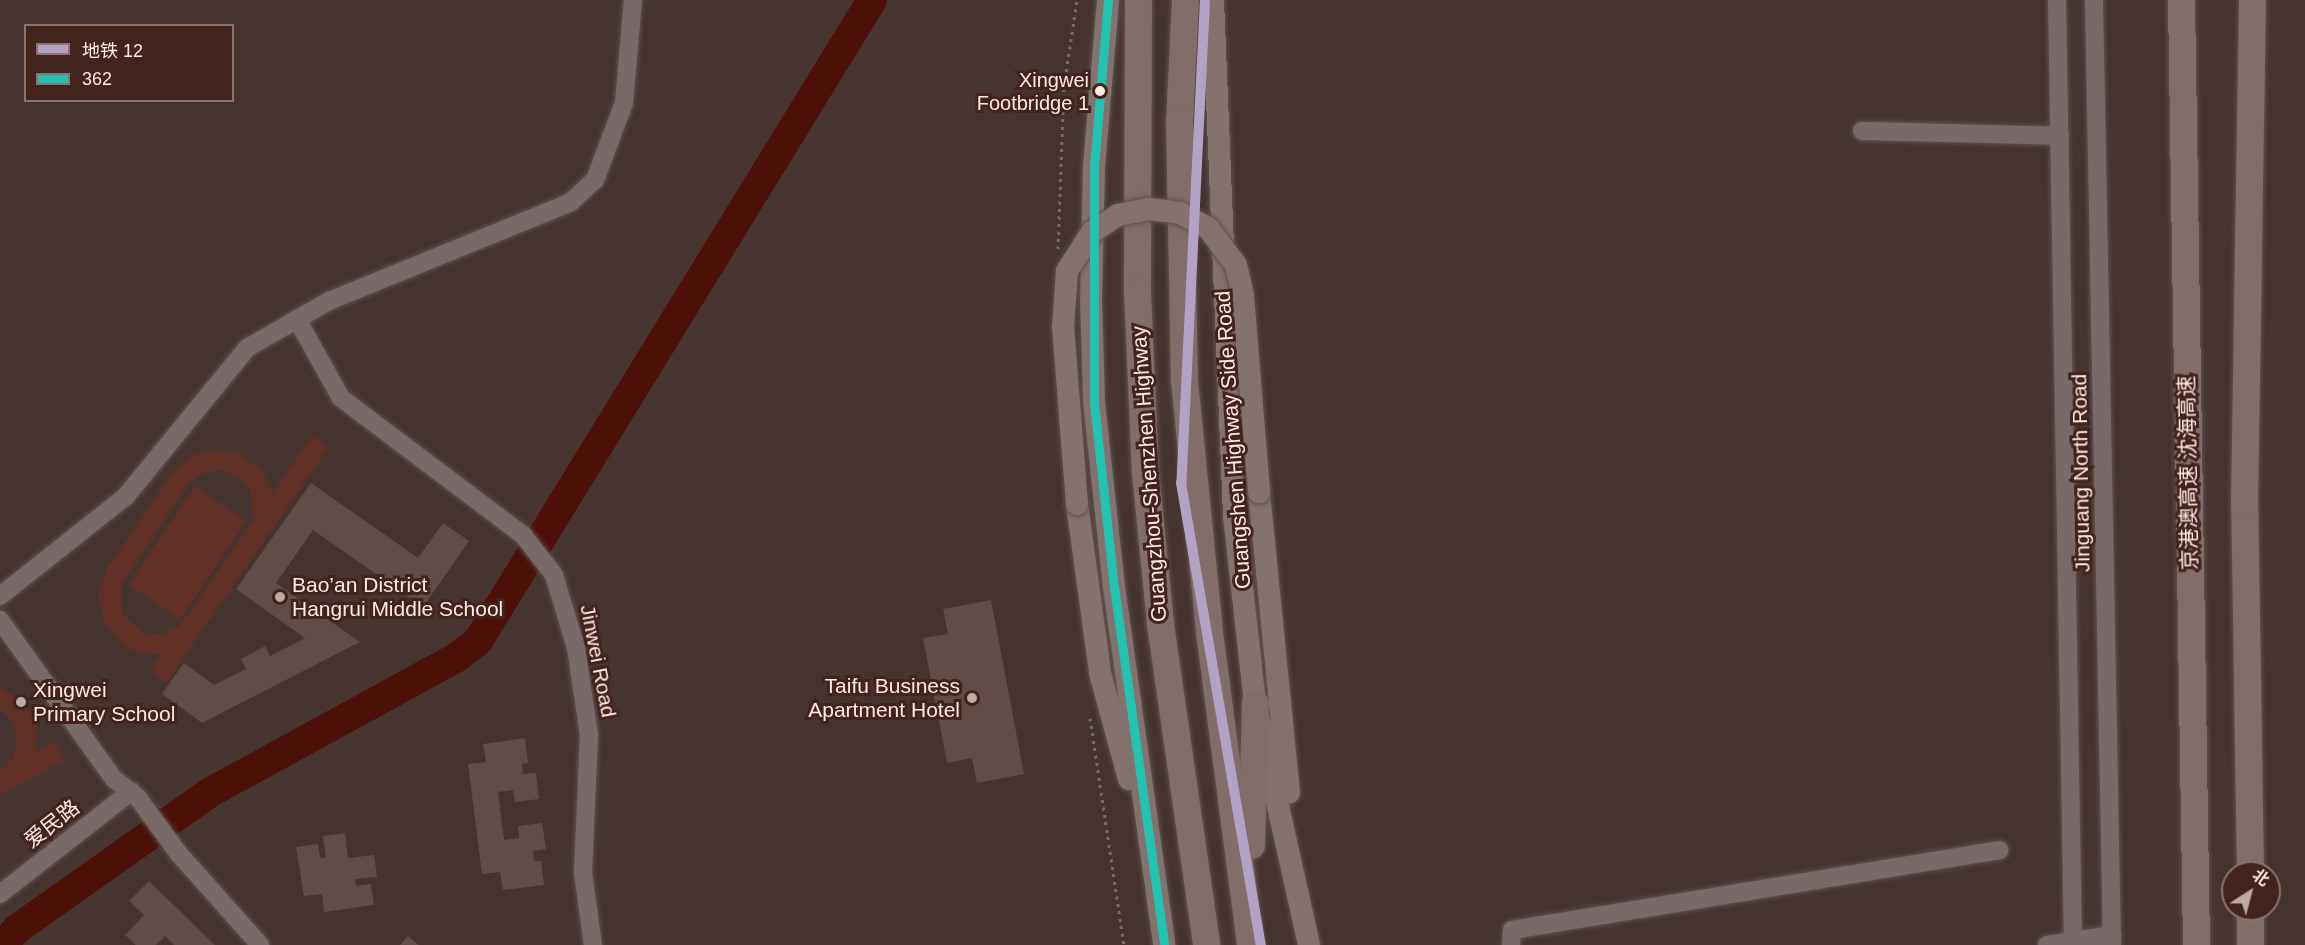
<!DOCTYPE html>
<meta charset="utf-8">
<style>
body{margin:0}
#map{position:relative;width:2305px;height:945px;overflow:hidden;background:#453430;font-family:Arial,"Noto Sans SC",sans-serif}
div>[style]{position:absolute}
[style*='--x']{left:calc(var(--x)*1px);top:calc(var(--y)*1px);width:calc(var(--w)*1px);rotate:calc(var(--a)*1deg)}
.green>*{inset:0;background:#613128;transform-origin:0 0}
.river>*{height:30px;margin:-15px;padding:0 15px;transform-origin:15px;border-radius:15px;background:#4c1008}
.building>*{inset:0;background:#614c48}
.path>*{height:3px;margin-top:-1.5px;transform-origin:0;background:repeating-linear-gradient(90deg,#776a67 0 3px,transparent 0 7.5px)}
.roads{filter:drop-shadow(0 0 2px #60514e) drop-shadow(0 0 2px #60514e)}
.minor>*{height:18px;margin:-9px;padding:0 9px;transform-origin:9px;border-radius:9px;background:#786a68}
.major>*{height:22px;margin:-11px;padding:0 11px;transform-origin:11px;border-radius:11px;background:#84726f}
.highway>*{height:27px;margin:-13.5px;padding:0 13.5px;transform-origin:13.5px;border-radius:13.5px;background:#816d69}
.bridges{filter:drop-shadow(0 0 2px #60514e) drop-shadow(0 0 2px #60514e)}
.major-bridge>*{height:22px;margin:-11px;padding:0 11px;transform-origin:11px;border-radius:11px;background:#84726f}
.bus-1>*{height:9px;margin:-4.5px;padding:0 4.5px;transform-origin:4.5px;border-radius:4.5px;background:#21c2b2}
.metro-1>*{height:10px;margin:-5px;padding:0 5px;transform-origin:5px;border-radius:5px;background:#b2a3c5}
.dots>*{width:16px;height:16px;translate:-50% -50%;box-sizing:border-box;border:3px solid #42241e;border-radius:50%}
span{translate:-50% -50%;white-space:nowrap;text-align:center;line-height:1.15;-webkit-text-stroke:6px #42241e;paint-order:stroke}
.bus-label{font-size:20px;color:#fde8e4}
.right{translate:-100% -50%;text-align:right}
.street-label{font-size:21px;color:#fde8e4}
.poi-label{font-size:21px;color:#fde8e4}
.left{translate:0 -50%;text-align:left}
.legend{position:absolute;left:24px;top:24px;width:210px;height:78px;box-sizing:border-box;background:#42241e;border:2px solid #8d726d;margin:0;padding:8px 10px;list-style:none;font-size:18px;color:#fde8e4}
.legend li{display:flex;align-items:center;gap:12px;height:30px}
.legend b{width:30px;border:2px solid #8d726d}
.north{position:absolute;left:2221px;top:861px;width:60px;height:60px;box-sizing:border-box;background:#42241e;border:2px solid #8d726d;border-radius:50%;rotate:36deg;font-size:16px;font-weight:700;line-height:24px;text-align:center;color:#fde8e4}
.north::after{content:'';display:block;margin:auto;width:21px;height:27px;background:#bda9a5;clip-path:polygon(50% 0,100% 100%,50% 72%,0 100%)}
</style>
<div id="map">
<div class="green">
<i style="clip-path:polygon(evenodd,312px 436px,329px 447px,167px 682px,151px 671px,161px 655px,137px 652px,123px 645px,104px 622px,98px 593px,108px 567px,171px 474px,193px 455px,222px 450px,237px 453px,262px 470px,273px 492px,312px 436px,221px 470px,239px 477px,251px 491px,253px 520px,180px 626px,163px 634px,143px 633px,122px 614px,121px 586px,187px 486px,202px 474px,221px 470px)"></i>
<i style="left:195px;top:486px;width:62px;height:119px;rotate:34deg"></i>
<i style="clip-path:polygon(0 687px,22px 701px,31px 713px,36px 727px,36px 752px,55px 742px,65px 760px,0 795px,0 771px,12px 760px,17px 741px,13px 723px,0 709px)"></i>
</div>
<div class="river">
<i style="--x:3;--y:945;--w:21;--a:-49"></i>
<i style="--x:17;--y:929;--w:235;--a:-35.3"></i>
<i style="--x:209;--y:793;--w:283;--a:-28.7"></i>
<i style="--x:457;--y:657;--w:26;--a:-37"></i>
<i style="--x:478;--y:641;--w:752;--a:-58.42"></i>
</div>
<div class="building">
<i style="clip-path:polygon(311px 483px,418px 558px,443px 523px,469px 541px,423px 607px,313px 530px,276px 583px,360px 642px,202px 723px,162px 694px,184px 663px,214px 685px,246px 669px,241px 659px,265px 646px,270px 656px,305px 638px,236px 589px)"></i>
<i style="clip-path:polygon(991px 600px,1024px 774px,977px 783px,972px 758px,947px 763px,923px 638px,948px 634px,943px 609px)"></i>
<i style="clip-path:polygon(525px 738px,528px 763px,522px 764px,523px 774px,536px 773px,539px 799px,515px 802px,513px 790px,498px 792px,504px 840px,519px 838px,518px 826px,542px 823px,546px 849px,533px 851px,534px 861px,541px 861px,544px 885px,503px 890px,500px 872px,482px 874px,468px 764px,486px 762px,483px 744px)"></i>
<i style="clip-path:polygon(345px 833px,348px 858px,374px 855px,377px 877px,355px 879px,356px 886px,371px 884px,374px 905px,324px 912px,322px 894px,304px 896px,296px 847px,318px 844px,320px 858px,326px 858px,323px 836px)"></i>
<i style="clip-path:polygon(149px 881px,215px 945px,174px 945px,165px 936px,156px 945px,136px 945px,125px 935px,144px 915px,129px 901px)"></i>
<i style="clip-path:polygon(408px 936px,419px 945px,400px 945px)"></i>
</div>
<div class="path">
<i style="--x:1058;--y:249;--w:163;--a:-87.9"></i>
<i style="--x:1064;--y:86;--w:87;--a:-81.4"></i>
<i style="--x:1090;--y:718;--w:230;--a:81.5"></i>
</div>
<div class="roads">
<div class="minor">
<i style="--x:2057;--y:0;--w:945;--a:89.03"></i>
<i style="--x:2094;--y:0;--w:945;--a:88.91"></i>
<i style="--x:1862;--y:131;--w:198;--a:1.4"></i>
<i style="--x:297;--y:319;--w:90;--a:60.9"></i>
<i style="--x:341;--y:398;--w:228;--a:37"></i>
<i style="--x:523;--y:535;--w:51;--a:52.2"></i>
<i style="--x:554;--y:575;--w:76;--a:73.2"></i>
<i style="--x:576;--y:648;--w:88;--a:81.5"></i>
<i style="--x:589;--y:735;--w:138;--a:92.5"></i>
<i style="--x:583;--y:873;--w:73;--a:82.1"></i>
<i style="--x:0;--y:596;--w:161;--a:-38.4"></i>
<i style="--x:126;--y:496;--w:191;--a:-50.7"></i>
<i style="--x:247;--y:348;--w:95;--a:-29.8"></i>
<i style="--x:329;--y:301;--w:261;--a:-22.2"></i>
<i style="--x:571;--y:202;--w:33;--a:-43"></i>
<i style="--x:595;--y:180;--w:82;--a:-69.4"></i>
<i style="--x:624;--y:103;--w:103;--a:-85"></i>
<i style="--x:0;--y:620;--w:196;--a:54.4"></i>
<i style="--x:114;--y:779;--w:31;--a:38"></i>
<i style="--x:138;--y:798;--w:69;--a:53.8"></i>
<i style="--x:179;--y:854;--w:122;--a:48.3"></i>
<i style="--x:0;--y:894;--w:167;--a:-38"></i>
<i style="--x:1511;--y:945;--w:15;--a:-86"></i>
<i style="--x:1512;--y:930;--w:494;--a:-9.3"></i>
<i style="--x:2047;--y:945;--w:66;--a:-8.7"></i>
</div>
<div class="major">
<i style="--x:1108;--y:0;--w:167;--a:94.8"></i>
<i style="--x:1094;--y:166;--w:134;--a:91.3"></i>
<i style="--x:1091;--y:300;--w:103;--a:88.3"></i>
<i style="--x:1094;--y:403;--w:185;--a:83.8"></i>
<i style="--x:1114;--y:587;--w:361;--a:82"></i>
<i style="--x:1213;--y:0;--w:516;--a:87.67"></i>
<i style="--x:1234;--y:516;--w:188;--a:83.6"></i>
<i style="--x:1255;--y:703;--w:248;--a:77.4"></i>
<i style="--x:1259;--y:492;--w:302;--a:84.3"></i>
<i style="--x:1077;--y:504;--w:171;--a:82.2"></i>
<i style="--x:1100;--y:673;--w:110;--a:74.7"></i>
</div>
<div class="highway">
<i style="--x:1138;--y:0;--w:291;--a:90.2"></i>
<i style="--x:1137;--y:291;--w:182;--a:87.5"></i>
<i style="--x:1145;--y:473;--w:152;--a:84.3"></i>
<i style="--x:1160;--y:624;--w:324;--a:81.8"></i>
<i style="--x:1185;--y:0;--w:121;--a:92.8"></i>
<i style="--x:1179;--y:121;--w:259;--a:88.9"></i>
<i style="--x:1184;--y:380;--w:253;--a:84.3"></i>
<i style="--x:1209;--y:632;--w:316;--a:82.5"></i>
<i style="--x:2181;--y:0;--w:945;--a:89.09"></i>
<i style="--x:1251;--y:845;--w:142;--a:-88.4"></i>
<i style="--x:2250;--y:873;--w:370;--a:-90.9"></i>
<i style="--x:2244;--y:503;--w:503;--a:-89.09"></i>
<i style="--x:2250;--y:945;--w:36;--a:-90"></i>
</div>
</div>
<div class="bridges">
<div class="major-bridge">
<i style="--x:1077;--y:504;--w:178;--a:-94.5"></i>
<i style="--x:1063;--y:327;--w:56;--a:-85.9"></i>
<i style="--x:1067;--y:271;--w:46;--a:-57.3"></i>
<i style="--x:1092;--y:232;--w:31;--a:-33"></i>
<i style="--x:1118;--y:215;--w:32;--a:-11"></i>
<i style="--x:1149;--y:209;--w:31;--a:7"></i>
<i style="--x:1180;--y:213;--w:32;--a:28"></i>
<i style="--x:1208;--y:228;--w:46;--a:52.9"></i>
<i style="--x:1236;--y:265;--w:32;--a:77"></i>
<i style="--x:1243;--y:296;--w:197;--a:85.3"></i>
</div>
</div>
<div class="bus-1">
<i style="--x:1108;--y:0;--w:167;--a:94.8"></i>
<i style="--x:1094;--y:166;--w:237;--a:90"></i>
<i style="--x:1094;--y:403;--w:185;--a:83.8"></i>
<i style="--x:1114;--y:587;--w:361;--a:82"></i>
</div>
<div class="metro-1">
<i style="--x:1205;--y:0;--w:484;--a:92.8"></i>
<i style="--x:1181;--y:483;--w:469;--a:80.2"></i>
</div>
<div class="dots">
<i style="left:1100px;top:91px;background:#fde8e4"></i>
<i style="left:280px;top:597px;background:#bda9a5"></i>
<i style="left:972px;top:698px;background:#bda9a5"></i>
<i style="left:21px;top:702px;background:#bda9a5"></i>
</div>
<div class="bus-label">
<span class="right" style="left:1089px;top:92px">Xingwei<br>Footbridge 1</span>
</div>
<div class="street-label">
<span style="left:1233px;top:440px;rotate:-94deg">Guangshen Highway Side Road</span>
<span style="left:2081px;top:473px;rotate:-91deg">Jinguang North Road</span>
<span style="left:2188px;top:473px;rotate:-91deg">京港澳高速 沈海高速</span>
<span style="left:1149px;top:474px;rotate:-94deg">Guangzhou-Shenzhen Highway</span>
<span style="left:598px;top:661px;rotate:79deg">Jinwei Road</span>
<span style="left:52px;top:824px;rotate:-38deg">爱民路</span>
</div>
<div class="poi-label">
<span class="left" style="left:292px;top:597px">Bao’an District<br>Hangrui Middle School</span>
<span class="right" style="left:960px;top:698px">Taifu Business<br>Apartment Hotel</span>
<span class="left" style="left:33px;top:702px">Xingwei<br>Primary School</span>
</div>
<ul class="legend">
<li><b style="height:8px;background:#b2a3c5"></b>地铁 12</li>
<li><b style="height:8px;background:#21c2b2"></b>362</li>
</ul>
<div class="north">北</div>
</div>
